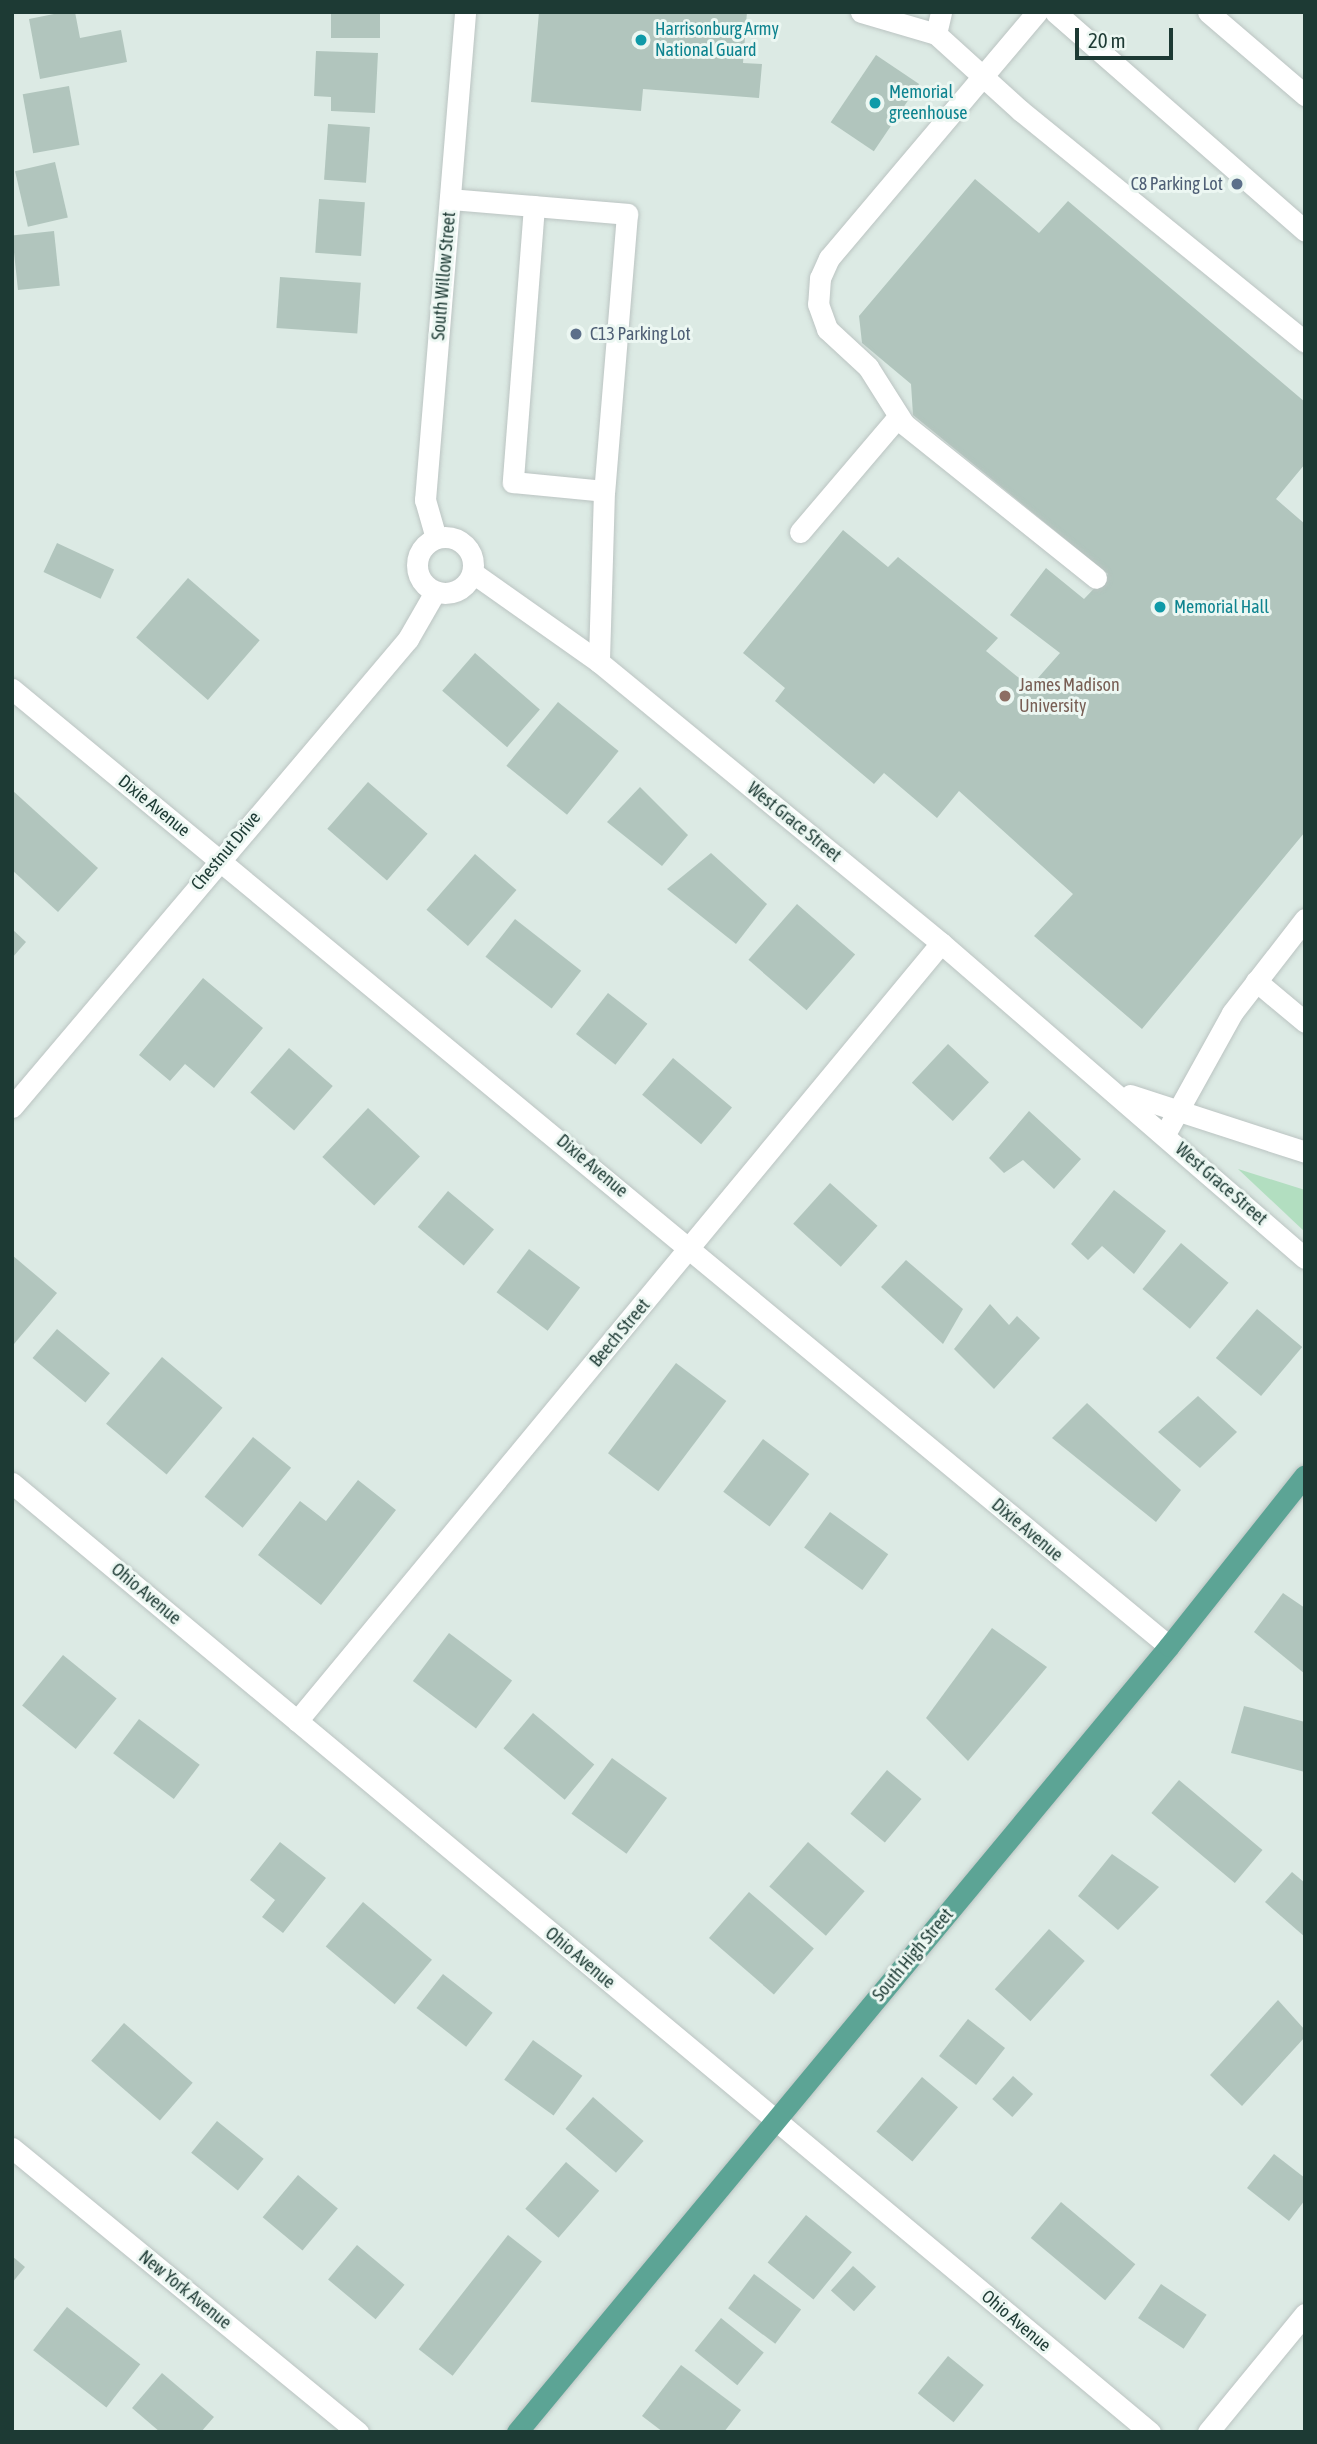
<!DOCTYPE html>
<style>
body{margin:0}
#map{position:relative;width:1317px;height:2444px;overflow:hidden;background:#dceae4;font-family:"Asap Condensed",sans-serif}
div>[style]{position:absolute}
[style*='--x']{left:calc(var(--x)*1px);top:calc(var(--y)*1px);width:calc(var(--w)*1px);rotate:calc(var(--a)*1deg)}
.green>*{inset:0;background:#b2dec0}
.building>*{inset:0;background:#b1c5bd;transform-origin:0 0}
.roads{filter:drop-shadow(0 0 2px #bbc4c2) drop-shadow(0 0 2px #bbc4c2)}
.minor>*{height:21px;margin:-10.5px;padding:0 10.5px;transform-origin:10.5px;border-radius:10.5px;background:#fff}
.minor>.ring{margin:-10.5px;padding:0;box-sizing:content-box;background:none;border:21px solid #fff;border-radius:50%}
.major>*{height:21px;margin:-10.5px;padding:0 10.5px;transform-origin:10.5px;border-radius:10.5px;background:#5ca495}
.dots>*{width:19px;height:19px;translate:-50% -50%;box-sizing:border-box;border:4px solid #ecf7f2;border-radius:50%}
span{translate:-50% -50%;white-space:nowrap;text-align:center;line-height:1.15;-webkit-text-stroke:6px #ecf7f2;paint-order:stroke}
.culture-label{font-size:18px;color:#0d838f}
.left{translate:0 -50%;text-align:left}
.service-label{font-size:18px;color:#4e5e75}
.right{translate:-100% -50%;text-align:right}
.street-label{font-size:18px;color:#1d3a34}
.education-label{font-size:18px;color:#785e54}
.frame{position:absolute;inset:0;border:14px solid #1d3a34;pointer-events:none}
.scale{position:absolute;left:1075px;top:28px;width:98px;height:32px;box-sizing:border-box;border:4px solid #1d3a34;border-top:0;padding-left:9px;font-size:21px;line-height:24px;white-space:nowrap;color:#1d3a34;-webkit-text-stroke:5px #ecf7f2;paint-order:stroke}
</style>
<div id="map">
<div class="green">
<i style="clip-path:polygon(1238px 1169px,1305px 1190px,1305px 1232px)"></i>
</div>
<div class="building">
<i style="clip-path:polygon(64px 12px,75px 12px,80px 38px,121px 30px,127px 62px,40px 79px,29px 19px)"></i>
<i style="left:331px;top:12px;width:49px;height:26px"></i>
<i style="clip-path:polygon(539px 12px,747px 12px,743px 63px,762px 64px,759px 98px,643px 89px,641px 111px,531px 102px)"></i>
<i style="clip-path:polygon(316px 51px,378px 53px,375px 113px,331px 111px,331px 97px,314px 96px)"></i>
<i style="left:876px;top:55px;width:52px;height:81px;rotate:34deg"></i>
<i style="left:69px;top:86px;width:60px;height:47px;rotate:80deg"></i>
<i style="left:328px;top:124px;width:42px;height:56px;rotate:4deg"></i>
<i style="left:55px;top:162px;width:57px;height:41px;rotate:77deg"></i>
<i style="clip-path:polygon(975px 179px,1039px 233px,1068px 201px,1305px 402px,1305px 464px,1276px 499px,1305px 524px,1305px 832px,1142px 1029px,1034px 936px,1073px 894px,959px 791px,937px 818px,884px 773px,874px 784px,775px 701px,785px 688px,743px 653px,843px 530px,888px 567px,898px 557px,998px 638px,986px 651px,1030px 687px,1060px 653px,1010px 615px,1046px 568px,1084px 599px,1108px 574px,913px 415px,911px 384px,862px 343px,859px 316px)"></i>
<i style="left:319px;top:199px;width:46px;height:54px;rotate:4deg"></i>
<i style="left:54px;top:231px;width:55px;height:42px;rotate:84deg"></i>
<i style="left:280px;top:277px;width:81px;height:51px;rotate:4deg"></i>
<i style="left:57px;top:543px;width:63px;height:32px;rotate:25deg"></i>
<i style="left:188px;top:578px;width:95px;height:79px;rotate:41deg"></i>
<i style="left:475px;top:653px;width:86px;height:50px;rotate:41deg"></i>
<i style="left:558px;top:702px;width:78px;height:82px;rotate:39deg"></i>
<i style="left:368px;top:782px;width:79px;height:62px;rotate:41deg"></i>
<i style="clip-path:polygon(640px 787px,688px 835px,662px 866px,607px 822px)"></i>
<i style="clip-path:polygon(12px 790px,98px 868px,58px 912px,12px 870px)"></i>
<i style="clip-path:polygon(711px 853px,767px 904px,736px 944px,667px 889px)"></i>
<i style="left:475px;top:854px;width:55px;height:74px;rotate:41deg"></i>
<i style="left:797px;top:904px;width:77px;height:74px;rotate:41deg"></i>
<i style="left:515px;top:919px;width:84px;height:48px;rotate:38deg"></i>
<i style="clip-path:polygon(12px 929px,26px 942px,12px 958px)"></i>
<i style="clip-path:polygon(203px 978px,263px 1028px,214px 1088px,185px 1064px,170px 1081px,139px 1055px)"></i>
<i style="left:608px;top:993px;width:50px;height:52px;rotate:38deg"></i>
<i style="left:948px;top:1044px;width:56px;height:53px;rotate:43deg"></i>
<i style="left:289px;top:1048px;width:58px;height:59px;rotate:41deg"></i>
<i style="left:673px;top:1058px;width:77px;height:48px;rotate:40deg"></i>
<i style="left:368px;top:1108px;width:71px;height:67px;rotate:43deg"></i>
<i style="clip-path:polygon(1029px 1111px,1081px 1159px,1054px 1189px,1023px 1160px,1004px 1173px,989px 1158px)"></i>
<i style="left:830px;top:1183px;width:64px;height:55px;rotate:42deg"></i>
<i style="clip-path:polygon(1114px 1190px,1166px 1231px,1134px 1274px,1102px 1246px,1088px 1260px,1071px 1244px)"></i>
<i style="left:448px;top:1191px;width:60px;height:47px;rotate:40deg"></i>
<i style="left:1181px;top:1243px;width:62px;height:60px;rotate:40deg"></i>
<i style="left:529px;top:1249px;width:64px;height:54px;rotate:37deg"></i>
<i style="clip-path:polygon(12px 1255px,57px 1293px,14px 1344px,12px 1343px)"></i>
<i style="clip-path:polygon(906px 1260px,963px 1309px,943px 1344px,881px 1287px)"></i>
<i style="clip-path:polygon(990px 1304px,1009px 1325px,1017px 1316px,1040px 1338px,994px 1389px,954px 1349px)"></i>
<i style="left:1257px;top:1309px;width:59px;height:64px;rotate:40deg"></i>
<i style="left:57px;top:1329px;width:69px;height:38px;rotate:40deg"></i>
<i style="left:162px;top:1357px;width:79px;height:87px;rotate:40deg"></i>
<i style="left:676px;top:1363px;width:63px;height:113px;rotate:37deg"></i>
<i style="clip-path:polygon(1198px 1396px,1237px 1432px,1200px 1468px,1158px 1432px)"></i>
<i style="clip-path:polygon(1087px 1403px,1181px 1490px,1156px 1522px,1052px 1438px)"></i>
<i style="left:253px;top:1437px;width:49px;height:77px;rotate:39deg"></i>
<i style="left:763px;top:1439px;width:58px;height:66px;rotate:37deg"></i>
<i style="clip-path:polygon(358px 1480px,396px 1510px,321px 1605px,258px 1555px,300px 1501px,326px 1521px)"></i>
<i style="left:830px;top:1512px;width:72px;height:44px;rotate:36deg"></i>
<i style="clip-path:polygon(1283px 1593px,1305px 1608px,1305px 1674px,1254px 1632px)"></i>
<i style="clip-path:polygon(992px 1628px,1047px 1667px,968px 1761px,926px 1718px)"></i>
<i style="left:449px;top:1633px;width:79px;height:60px;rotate:37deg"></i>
<i style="left:63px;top:1655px;width:69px;height:65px;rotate:39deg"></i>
<i style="clip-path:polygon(1244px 1706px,1305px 1722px,1305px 1772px,1231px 1753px)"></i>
<i style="left:533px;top:1713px;width:80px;height:46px;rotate:40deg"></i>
<i style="left:139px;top:1719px;width:76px;height:43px;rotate:37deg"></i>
<i style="left:612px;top:1758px;width:68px;height:69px;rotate:36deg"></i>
<i style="left:887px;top:1770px;width:45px;height:57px;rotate:40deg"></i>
<i style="left:1179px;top:1780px;width:109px;height:43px;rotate:40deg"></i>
<i style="clip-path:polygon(280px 1842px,326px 1878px,283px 1933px,262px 1917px,275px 1900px,250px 1880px)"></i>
<i style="left:808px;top:1842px;width:75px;height:59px;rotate:41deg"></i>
<i style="clip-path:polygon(1112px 1854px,1159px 1887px,1118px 1930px,1078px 1896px)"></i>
<i style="clip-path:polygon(1292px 1872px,1305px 1883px,1305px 1937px,1265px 1902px)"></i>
<i style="left:749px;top:1892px;width:86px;height:61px;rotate:41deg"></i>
<i style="left:363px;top:1902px;width:90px;height:58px;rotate:40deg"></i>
<i style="left:1049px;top:1929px;width:48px;height:81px;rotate:42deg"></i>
<i style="left:443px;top:1974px;width:63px;height:43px;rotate:38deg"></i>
<i style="clip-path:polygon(1278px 2000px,1305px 2030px,1305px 2037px,1242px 2106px,1210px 2075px)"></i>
<i style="left:968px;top:2019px;width:47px;height:47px;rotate:38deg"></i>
<i style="left:124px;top:2023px;width:91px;height:50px;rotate:41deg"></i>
<i style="left:533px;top:2040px;width:61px;height:49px;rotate:36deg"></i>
<i style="left:1013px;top:2076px;width:27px;height:31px;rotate:42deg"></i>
<i style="left:922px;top:2077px;width:47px;height:71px;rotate:40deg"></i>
<i style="left:593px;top:2097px;width:67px;height:42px;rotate:41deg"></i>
<i style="left:217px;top:2121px;width:60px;height:41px;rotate:39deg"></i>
<i style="clip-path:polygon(1274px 2154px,1305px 2178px,1305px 2200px,1289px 2221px,1247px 2188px)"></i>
<i style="left:566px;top:2162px;width:44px;height:62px;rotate:41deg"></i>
<i style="left:298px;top:2175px;width:52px;height:55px;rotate:40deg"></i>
<i style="left:1061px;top:2202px;width:97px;height:47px;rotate:40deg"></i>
<i style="left:806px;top:2215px;width:59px;height:61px;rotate:39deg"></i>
<i style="left:508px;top:2235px;width:43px;height:145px;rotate:38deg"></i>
<i style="left:357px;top:2245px;width:62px;height:45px;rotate:40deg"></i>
<i style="clip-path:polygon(12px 2256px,25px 2267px,12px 2283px)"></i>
<i style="left:853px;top:2266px;width:31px;height:33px;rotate:42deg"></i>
<i style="left:754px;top:2274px;width:59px;height:43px;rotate:37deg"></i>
<i style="left:1161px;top:2284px;width:55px;height:41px;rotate:34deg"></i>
<i style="left:67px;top:2307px;width:93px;height:55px;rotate:38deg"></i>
<i style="left:721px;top:2318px;width:55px;height:42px;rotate:39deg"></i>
<i style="left:948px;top:2356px;width:46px;height:48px;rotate:39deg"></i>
<i style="clip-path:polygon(681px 2365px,741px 2410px,724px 2432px,663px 2432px,642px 2416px)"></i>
<i style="clip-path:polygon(162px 2373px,214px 2417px,201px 2432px,160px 2432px,132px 2408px)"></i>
</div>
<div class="roads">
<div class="minor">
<i style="--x:861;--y:12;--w:78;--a:16.3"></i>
<i style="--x:936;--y:34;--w:115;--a:42.2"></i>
<i style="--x:1021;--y:111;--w:366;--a:39.1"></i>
<i style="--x:1037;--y:12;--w:322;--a:130.2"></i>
<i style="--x:829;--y:258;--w:22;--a:114"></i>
<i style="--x:820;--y:278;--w:26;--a:94"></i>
<i style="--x:818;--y:304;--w:27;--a:70"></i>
<i style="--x:827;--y:329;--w:56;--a:42.8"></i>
<i style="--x:868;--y:367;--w:67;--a:57.7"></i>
<i style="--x:904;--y:424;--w:246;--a:38.7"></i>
<i style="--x:1055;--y:12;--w:332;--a:41.2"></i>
<i style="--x:1208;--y:12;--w:128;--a:40.6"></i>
<i style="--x:936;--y:34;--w:23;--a:-77"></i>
<i style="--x:450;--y:199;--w:178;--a:4.8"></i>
<i style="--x:627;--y:214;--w:278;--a:94.7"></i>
<i style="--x:604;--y:491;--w:171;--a:91.7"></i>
<i style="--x:534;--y:206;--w:277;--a:94.4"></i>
<i style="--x:513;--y:482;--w:91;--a:5.6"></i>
<i style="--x:800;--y:532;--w:151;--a:-49.6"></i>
<i class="ring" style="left:417px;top:537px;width:35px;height:35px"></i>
<i style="--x:436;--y:538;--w:40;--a:-106"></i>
<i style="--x:425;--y:500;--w:490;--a:-85.3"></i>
<i style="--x:473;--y:573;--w:154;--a:35.2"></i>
<i style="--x:599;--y:662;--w:443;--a:39.4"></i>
<i style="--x:941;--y:943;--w:481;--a:40.9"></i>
<i style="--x:12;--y:689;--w:1501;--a:39.6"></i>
<i style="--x:1256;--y:981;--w:64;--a:39.9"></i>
<i style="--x:1130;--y:1095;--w:184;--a:18"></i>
<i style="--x:12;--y:1107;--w:613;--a:-49.76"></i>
<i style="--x:408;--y:639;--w:54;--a:-60.1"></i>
<i style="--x:1165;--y:1134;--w:138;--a:-61"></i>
<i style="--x:1232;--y:1013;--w:119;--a:-52.2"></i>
<i style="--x:12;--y:1483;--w:1482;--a:39.83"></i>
<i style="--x:297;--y:1721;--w:1010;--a:-50.38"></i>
<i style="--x:12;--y:2148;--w:448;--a:39.4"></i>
<i style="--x:1208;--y:2432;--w:153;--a:-50.6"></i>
</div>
<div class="major">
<i style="--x:517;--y:2432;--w:1021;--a:-50.32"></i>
<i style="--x:1169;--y:1646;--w:218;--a:-51.5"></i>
</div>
</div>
<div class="dots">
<i style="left:641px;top:40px;background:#0f9aa8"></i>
<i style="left:875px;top:103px;background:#0f9aa8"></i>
<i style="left:1237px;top:184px;background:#5c6f8a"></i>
<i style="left:576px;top:334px;background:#5c6f8a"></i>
<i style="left:1160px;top:607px;background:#0f9aa8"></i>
<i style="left:1005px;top:696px;background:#8d6e63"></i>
</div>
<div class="culture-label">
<span class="left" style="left:655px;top:40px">Harrisonburg Army<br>National Guard</span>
<span class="left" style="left:889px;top:103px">Memorial<br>greenhouse</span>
<span class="left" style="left:1174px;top:607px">Memorial Hall</span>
</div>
<div class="service-label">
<span class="right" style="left:1223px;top:184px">C8 Parking Lot</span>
<span class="left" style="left:590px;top:334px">C13 Parking Lot</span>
</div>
<div class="street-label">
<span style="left:444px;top:276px;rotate:-85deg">South Willow Street</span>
<span style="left:154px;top:806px;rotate:39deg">Dixie Avenue</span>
<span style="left:794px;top:822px;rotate:39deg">West Grace Street</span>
<span style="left:226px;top:851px;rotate:-50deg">Chestnut Drive</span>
<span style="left:592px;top:1166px;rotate:40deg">Dixie Avenue</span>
<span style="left:1221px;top:1184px;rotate:41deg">West Grace Street</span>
<span style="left:620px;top:1333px;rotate:-50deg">Beech Street</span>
<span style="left:1027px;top:1530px;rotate:40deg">Dixie Avenue</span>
<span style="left:146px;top:1594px;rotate:40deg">Ohio Avenue</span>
<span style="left:913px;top:1955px;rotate:-50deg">South High Street</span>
<span style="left:580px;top:1958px;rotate:40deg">Ohio Avenue</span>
<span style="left:185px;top:2290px;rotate:39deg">New York Avenue</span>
<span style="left:1016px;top:2321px;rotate:40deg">Ohio Avenue</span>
</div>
<div class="education-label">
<span class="left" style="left:1019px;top:696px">James Madison<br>University</span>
</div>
<div class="frame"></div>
<div class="scale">20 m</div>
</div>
